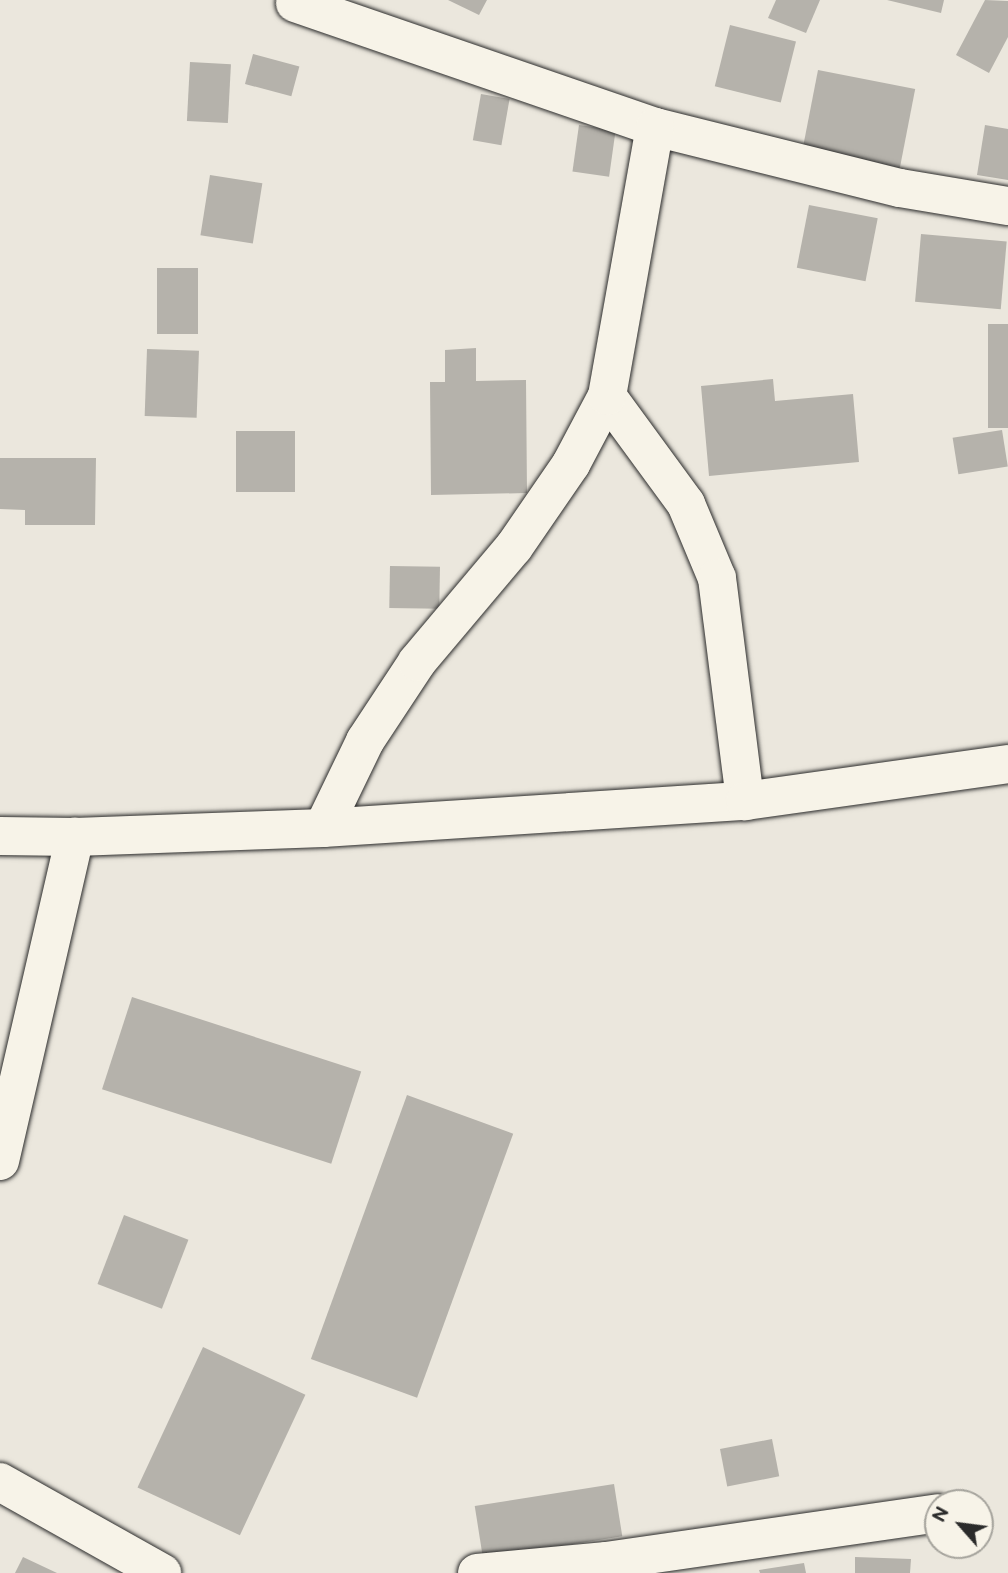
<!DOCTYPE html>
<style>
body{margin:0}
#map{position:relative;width:1008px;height:1573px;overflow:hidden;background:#ebe7dd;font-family:"Balsamiq Sans",sans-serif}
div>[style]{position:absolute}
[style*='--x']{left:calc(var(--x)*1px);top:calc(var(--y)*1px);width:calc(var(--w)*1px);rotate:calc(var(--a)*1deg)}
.building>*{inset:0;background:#b5b2ab;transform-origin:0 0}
.roads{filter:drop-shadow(0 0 2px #2b2b2b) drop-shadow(0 0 2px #2b2b2b)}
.minor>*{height:38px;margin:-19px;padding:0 19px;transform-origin:19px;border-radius:19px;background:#f7f3e8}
.major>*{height:38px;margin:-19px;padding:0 19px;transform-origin:19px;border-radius:19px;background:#f7f3e8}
span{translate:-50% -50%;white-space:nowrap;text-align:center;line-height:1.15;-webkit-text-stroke:6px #f7f3e8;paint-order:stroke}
.north{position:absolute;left:924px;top:1489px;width:70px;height:70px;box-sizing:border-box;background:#f7f3e8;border:2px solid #a5a39c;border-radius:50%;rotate:298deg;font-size:19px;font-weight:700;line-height:28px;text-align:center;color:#2b2b2b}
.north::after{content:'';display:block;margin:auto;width:24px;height:32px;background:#2b2b2b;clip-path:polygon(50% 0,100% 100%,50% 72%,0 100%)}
</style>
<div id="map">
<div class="building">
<i style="clip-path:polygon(448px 0,487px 0,479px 15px)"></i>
<i style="clip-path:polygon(776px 0,820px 0,806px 33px,768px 18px)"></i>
<i style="clip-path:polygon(887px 0,944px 0,941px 13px)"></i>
<i style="clip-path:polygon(985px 0,1008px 1px,1008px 37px,989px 73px,956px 55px)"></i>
<i style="left:730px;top:25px;width:68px;height:63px;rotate:14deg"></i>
<i style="left:253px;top:54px;width:48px;height:31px;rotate:15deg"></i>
<i style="left:190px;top:62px;width:41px;height:59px;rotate:3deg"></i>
<i style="left:818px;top:70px;width:99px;height:82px;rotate:11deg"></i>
<i style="left:481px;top:94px;width:29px;height:47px;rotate:10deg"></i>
<i style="left:579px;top:125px;width:37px;height:47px;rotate:8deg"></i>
<i style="clip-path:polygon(985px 125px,1008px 129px,1008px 180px,977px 175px)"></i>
<i style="left:210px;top:175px;width:53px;height:61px;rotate:9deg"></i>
<i style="left:809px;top:205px;width:70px;height:64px;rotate:11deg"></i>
<i style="left:921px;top:234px;width:86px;height:68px;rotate:5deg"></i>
<i style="left:157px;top:268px;width:41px;height:66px"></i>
<i style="left:988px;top:324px;width:20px;height:104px"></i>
<i style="clip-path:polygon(476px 348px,476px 381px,526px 380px,527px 493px,431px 495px,430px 382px,445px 382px,445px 350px)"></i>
<i style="left:147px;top:349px;width:52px;height:67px;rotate:2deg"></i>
<i style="clip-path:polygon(773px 379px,775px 401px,853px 394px,859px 462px,709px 476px,701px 386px)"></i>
<i style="left:1002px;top:430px;width:37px;height:50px;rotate:81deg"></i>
<i style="left:295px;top:431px;width:61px;height:59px;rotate:90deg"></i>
<i style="clip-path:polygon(0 458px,96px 458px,95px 525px,25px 525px,25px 510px,0 509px)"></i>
<i style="left:390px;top:566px;width:50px;height:42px;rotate:1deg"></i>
<i style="left:132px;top:997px;width:241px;height:97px;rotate:18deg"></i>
<i style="left:407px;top:1095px;width:113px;height:281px;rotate:20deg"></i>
<i style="left:124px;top:1215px;width:69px;height:74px;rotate:21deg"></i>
<i style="left:203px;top:1347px;width:113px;height:155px;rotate:25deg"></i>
<i style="left:772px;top:1439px;width:38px;height:53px;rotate:79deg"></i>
<i style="left:614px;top:1484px;width:53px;height:141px;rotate:81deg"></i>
<i style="clip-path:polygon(23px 1557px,57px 1573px,15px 1573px)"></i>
<i style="clip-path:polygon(855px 1557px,911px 1559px,910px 1573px,855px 1573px)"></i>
<i style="clip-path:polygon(804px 1563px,806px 1573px,760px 1573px,759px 1570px)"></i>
</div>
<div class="roads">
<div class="minor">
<i style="--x:295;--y:3;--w:381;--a:19"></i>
<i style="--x:655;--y:127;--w:252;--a:14"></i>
<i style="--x:900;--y:188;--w:109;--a:9.5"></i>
<i style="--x:607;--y:396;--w:134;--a:53.8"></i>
<i style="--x:686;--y:504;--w:80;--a:67.3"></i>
<i style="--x:717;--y:578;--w:225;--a:82.8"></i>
<i style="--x:323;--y:828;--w:97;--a:-64.2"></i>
<i style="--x:365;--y:741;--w:95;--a:-56.6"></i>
<i style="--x:417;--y:662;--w:150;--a:-49.9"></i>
<i style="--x:514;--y:547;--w:101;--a:-55.5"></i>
<i style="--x:571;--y:464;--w:77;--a:-62.1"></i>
<i style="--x:607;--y:396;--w:273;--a:-79.9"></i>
<i style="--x:0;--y:1161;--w:333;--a:-77"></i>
<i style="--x:0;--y:1482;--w:186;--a:29.3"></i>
<i style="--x:477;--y:1573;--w:130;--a:-5.3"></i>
<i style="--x:606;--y:1561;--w:335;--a:-8.2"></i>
</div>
<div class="major">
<i style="--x:0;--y:836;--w:75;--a:0.8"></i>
<i style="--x:75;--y:837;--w:248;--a:-2.1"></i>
<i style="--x:323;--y:828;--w:423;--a:-3.7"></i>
<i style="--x:745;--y:801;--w:266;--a:-8"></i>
</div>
</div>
<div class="north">N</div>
</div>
